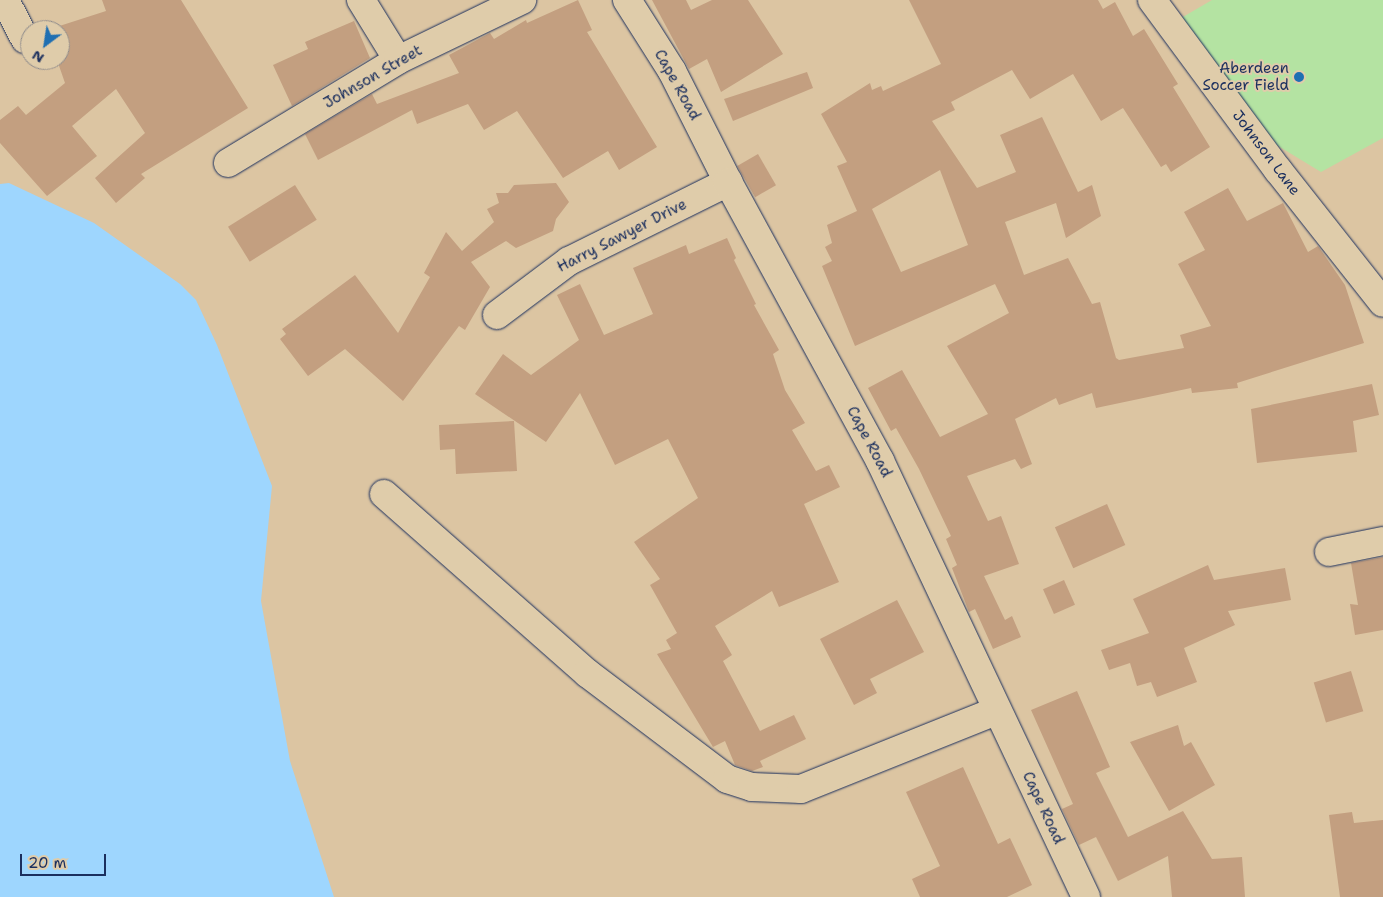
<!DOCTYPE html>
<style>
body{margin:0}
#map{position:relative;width:1383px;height:897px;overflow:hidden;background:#dcc5a2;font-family:"Shantell Sans",sans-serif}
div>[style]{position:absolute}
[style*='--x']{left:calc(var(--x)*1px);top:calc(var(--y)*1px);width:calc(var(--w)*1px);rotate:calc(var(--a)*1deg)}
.green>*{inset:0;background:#b4e3a2}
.water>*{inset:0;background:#9ed6fe}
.building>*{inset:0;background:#c39f80;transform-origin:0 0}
.roads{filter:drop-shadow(0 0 1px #1b2f5e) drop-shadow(0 0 1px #1b2f5e)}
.minor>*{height:28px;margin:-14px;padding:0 14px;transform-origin:14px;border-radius:14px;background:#dfccaa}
.tertiary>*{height:28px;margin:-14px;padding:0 14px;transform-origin:14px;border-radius:14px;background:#dfccaa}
.dots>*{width:14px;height:14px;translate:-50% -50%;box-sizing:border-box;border:2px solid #dfccaa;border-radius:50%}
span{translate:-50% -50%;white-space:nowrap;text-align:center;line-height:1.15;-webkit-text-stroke:4px #dfccaa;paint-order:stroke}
.poi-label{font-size:15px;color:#1b2f5e}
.right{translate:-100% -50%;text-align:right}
.street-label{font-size:15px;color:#1b2f5e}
.north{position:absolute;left:20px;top:20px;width:50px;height:50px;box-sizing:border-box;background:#dfccaa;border:1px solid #918d8c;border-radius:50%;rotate:211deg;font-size:14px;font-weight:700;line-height:20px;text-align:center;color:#1b2f5e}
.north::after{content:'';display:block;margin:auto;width:18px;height:22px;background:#1f6fb2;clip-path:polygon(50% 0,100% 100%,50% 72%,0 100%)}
.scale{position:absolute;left:20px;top:854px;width:86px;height:22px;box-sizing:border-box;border:2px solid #1b2f5e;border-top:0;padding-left:6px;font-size:15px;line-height:18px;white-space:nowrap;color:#1b2f5e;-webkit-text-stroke:4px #dfccaa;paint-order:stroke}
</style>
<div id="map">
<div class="green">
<i style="clip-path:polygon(1212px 0,1383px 0,1383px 138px,1321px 172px,1255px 132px,1176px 21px)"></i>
</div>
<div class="water">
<i style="clip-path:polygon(9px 183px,94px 223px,180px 284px,196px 300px,217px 345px,272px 486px,261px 601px,290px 761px,334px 897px,0 897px,0 184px)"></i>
</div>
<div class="building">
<i style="clip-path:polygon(102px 0,181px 0,248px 108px,141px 174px,145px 178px,116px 203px,95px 178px,145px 133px,116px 89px,72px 126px,97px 156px,47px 196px,0 143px,0 120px,18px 106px,26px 115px,65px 83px,57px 60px,60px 60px,60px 30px,47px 30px,106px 11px)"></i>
<i style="clip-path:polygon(578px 0,592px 30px,587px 32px,657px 147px,619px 170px,608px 151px,563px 178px,517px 111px,484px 130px,468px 104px,417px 124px,412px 110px,318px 160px,305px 134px,372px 94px,377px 104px,459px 73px,449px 55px,490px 33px,494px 39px,526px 20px,527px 23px)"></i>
<i style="clip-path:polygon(652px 0,686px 0,691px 10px,712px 0,748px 0,783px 54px,721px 92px,707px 59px,689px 69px)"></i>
<i style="clip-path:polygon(evenodd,909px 0,1098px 0,1103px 9px,1115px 2px,1133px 36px,1144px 29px,1178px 84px,1173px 87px,1210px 147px,1171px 172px,1166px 164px,1161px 167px,1123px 108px,1101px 121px,1073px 74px,1030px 99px,1012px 70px,951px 102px,955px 110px,932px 121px,977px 188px,1016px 172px,1000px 135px,1042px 117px,1078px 192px,1092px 185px,1101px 216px,1066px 238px,1056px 203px,1005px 222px,1024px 275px,1068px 258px,1092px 304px,1100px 302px,1116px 358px,1119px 360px,1184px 348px,1180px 335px,1211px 326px,1178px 264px,1205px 250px,1184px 212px,1228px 188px,1247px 221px,1283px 203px,1308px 252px,1318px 246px,1345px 285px,1364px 343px,1237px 383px,1238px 388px,1192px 393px,1191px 388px,1096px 408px,1092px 393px,1059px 405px,1056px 398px,1015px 419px,1032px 464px,1021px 469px,1015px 459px,967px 476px,988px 521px,1001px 516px,1019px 564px,984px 576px,1005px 620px,1012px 616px,1021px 637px,993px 649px,975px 609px,969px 612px,952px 568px,957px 565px,946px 539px,951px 536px,919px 469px,896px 428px,891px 431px,868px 388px,902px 370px,940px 437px,988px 414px,947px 346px,1009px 313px,995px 284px,855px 346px,822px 266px,832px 261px,825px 247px,832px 243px,827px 225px,857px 211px,837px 166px,847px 162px,821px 114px,870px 83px,872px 90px,881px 86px,883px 91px,941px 64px,909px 0,940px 170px,968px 245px,901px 272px,872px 209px,940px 170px)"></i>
<i style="clip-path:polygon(354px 21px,370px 58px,292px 106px,273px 65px,308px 49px,305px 42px)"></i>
<i style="clip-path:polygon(807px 72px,813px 88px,733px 121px,724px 99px)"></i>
<i style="left:758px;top:154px;width:36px;height:24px;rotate:60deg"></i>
<i style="clip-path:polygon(556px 183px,569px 202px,556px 219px,553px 231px,516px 248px,506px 241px,471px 262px,490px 287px,465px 330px,459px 326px,403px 401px,345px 349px,308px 376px,280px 339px,286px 334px,282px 329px,355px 275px,398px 333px,430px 277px,424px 273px,446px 232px,462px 251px,494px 222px,487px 209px,499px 203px,496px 193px,508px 193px,514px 185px)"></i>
<i style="left:295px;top:185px;width:41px;height:79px;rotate:58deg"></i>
<i style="clip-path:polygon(727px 238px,736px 258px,734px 260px,756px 304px,754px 305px,779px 350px,773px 354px,785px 390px,805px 423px,792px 430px,816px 471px,829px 465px,840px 487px,804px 504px,839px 582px,779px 607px,772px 591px,715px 626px,732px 655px,723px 661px,760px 731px,794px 715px,806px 739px,760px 761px,763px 767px,752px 771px,735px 765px,725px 741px,713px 747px,657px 654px,671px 649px,666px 640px,677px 633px,650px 585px,660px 579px,634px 542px,698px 498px,668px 439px,615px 465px,580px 393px,546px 442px,475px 394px,503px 354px,531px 375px,579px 340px,557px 295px,580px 284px,604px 335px,653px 314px,633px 268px,686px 245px,689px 254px)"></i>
<i style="clip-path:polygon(1372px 384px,1379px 415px,1353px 421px,1357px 452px,1257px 463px,1251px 409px)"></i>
<i style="clip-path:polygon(514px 421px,517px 471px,456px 474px,455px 449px,440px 450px,439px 425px)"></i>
<i style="left:1107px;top:504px;width:45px;height:57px;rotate:66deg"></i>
<i style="clip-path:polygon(1383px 557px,1383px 630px,1355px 635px,1350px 604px,1358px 605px,1351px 563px)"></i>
<i style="clip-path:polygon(1208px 565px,1214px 580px,1285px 568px,1291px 600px,1228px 611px,1235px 625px,1184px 648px,1197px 682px,1157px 697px,1151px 682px,1137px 686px,1130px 663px,1109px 670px,1101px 650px,1149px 633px,1133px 599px)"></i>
<i style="left:1064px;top:580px;width:27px;height:23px;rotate:66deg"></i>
<i style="clip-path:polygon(897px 600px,924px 652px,870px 679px,877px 693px,854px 705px,820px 639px)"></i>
<i style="left:1351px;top:671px;width:42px;height:39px;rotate:73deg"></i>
<i style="clip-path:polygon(1077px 691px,1110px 767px,1096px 773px,1128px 837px,1183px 811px,1212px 859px,1242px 857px,1245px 897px,1172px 897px,1168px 856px,1118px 881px,1096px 837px,1079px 845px,1062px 809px,1073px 804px,1031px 710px)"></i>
<i style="clip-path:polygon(1178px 725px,1184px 746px,1191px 742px,1215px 785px,1169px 811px,1130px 742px)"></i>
<i style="clip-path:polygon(963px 767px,998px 844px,1010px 838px,1032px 885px,1007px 897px,920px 897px,912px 879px,940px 866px,906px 792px)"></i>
<i style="clip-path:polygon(1352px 812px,1354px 823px,1383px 820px,1383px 897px,1340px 897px,1329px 815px)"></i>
</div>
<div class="roads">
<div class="minor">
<i style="--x:5;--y:0;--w:44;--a:62.9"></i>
<i style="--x:361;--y:0;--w:70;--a:58.3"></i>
<i style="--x:1152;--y:0;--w:212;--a:53.5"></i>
<i style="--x:1278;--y:170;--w:169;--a:51.7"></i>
<i style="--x:228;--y:163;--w:199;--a:-31.2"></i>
<i style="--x:398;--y:60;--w:138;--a:-25.8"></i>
<i style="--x:497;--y:315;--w:90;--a:-36.9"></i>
<i style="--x:569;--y:261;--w:178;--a:-26.4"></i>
<i style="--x:384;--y:494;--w:271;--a:41.4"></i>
<i style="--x:587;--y:673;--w:176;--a:37.1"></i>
<i style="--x:727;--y:779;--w:26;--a:18"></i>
<i style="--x:752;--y:787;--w:49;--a:2.3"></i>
<i style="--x:801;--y:789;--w:210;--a:-21.8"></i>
<i style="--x:1329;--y:552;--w:55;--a:-11.5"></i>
</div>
<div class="tertiary">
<i style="--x:627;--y:0;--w:84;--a:57.6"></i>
<i style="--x:672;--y:71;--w:124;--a:63.2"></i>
<i style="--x:728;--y:182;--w:318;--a:61.4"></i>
<i style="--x:880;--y:461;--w:482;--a:64.7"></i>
</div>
</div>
<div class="dots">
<i style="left:1299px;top:77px;background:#1f6fb2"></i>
</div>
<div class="poi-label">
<span class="right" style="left:1289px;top:77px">Aberdeen<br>Soccer Field</span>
</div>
<div class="street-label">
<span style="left:373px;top:77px;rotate:-30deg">Johnson Street</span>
<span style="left:677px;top:85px;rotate:61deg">Cape Road</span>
<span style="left:1266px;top:153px;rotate:53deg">Johnson Lane</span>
<span style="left:622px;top:236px;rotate:-27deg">Harry Sawyer Drive</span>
<span style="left:869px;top:442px;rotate:62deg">Cape Road</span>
<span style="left:1043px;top:808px;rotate:65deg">Cape Road</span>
</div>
<div class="north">N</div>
<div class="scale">20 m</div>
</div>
